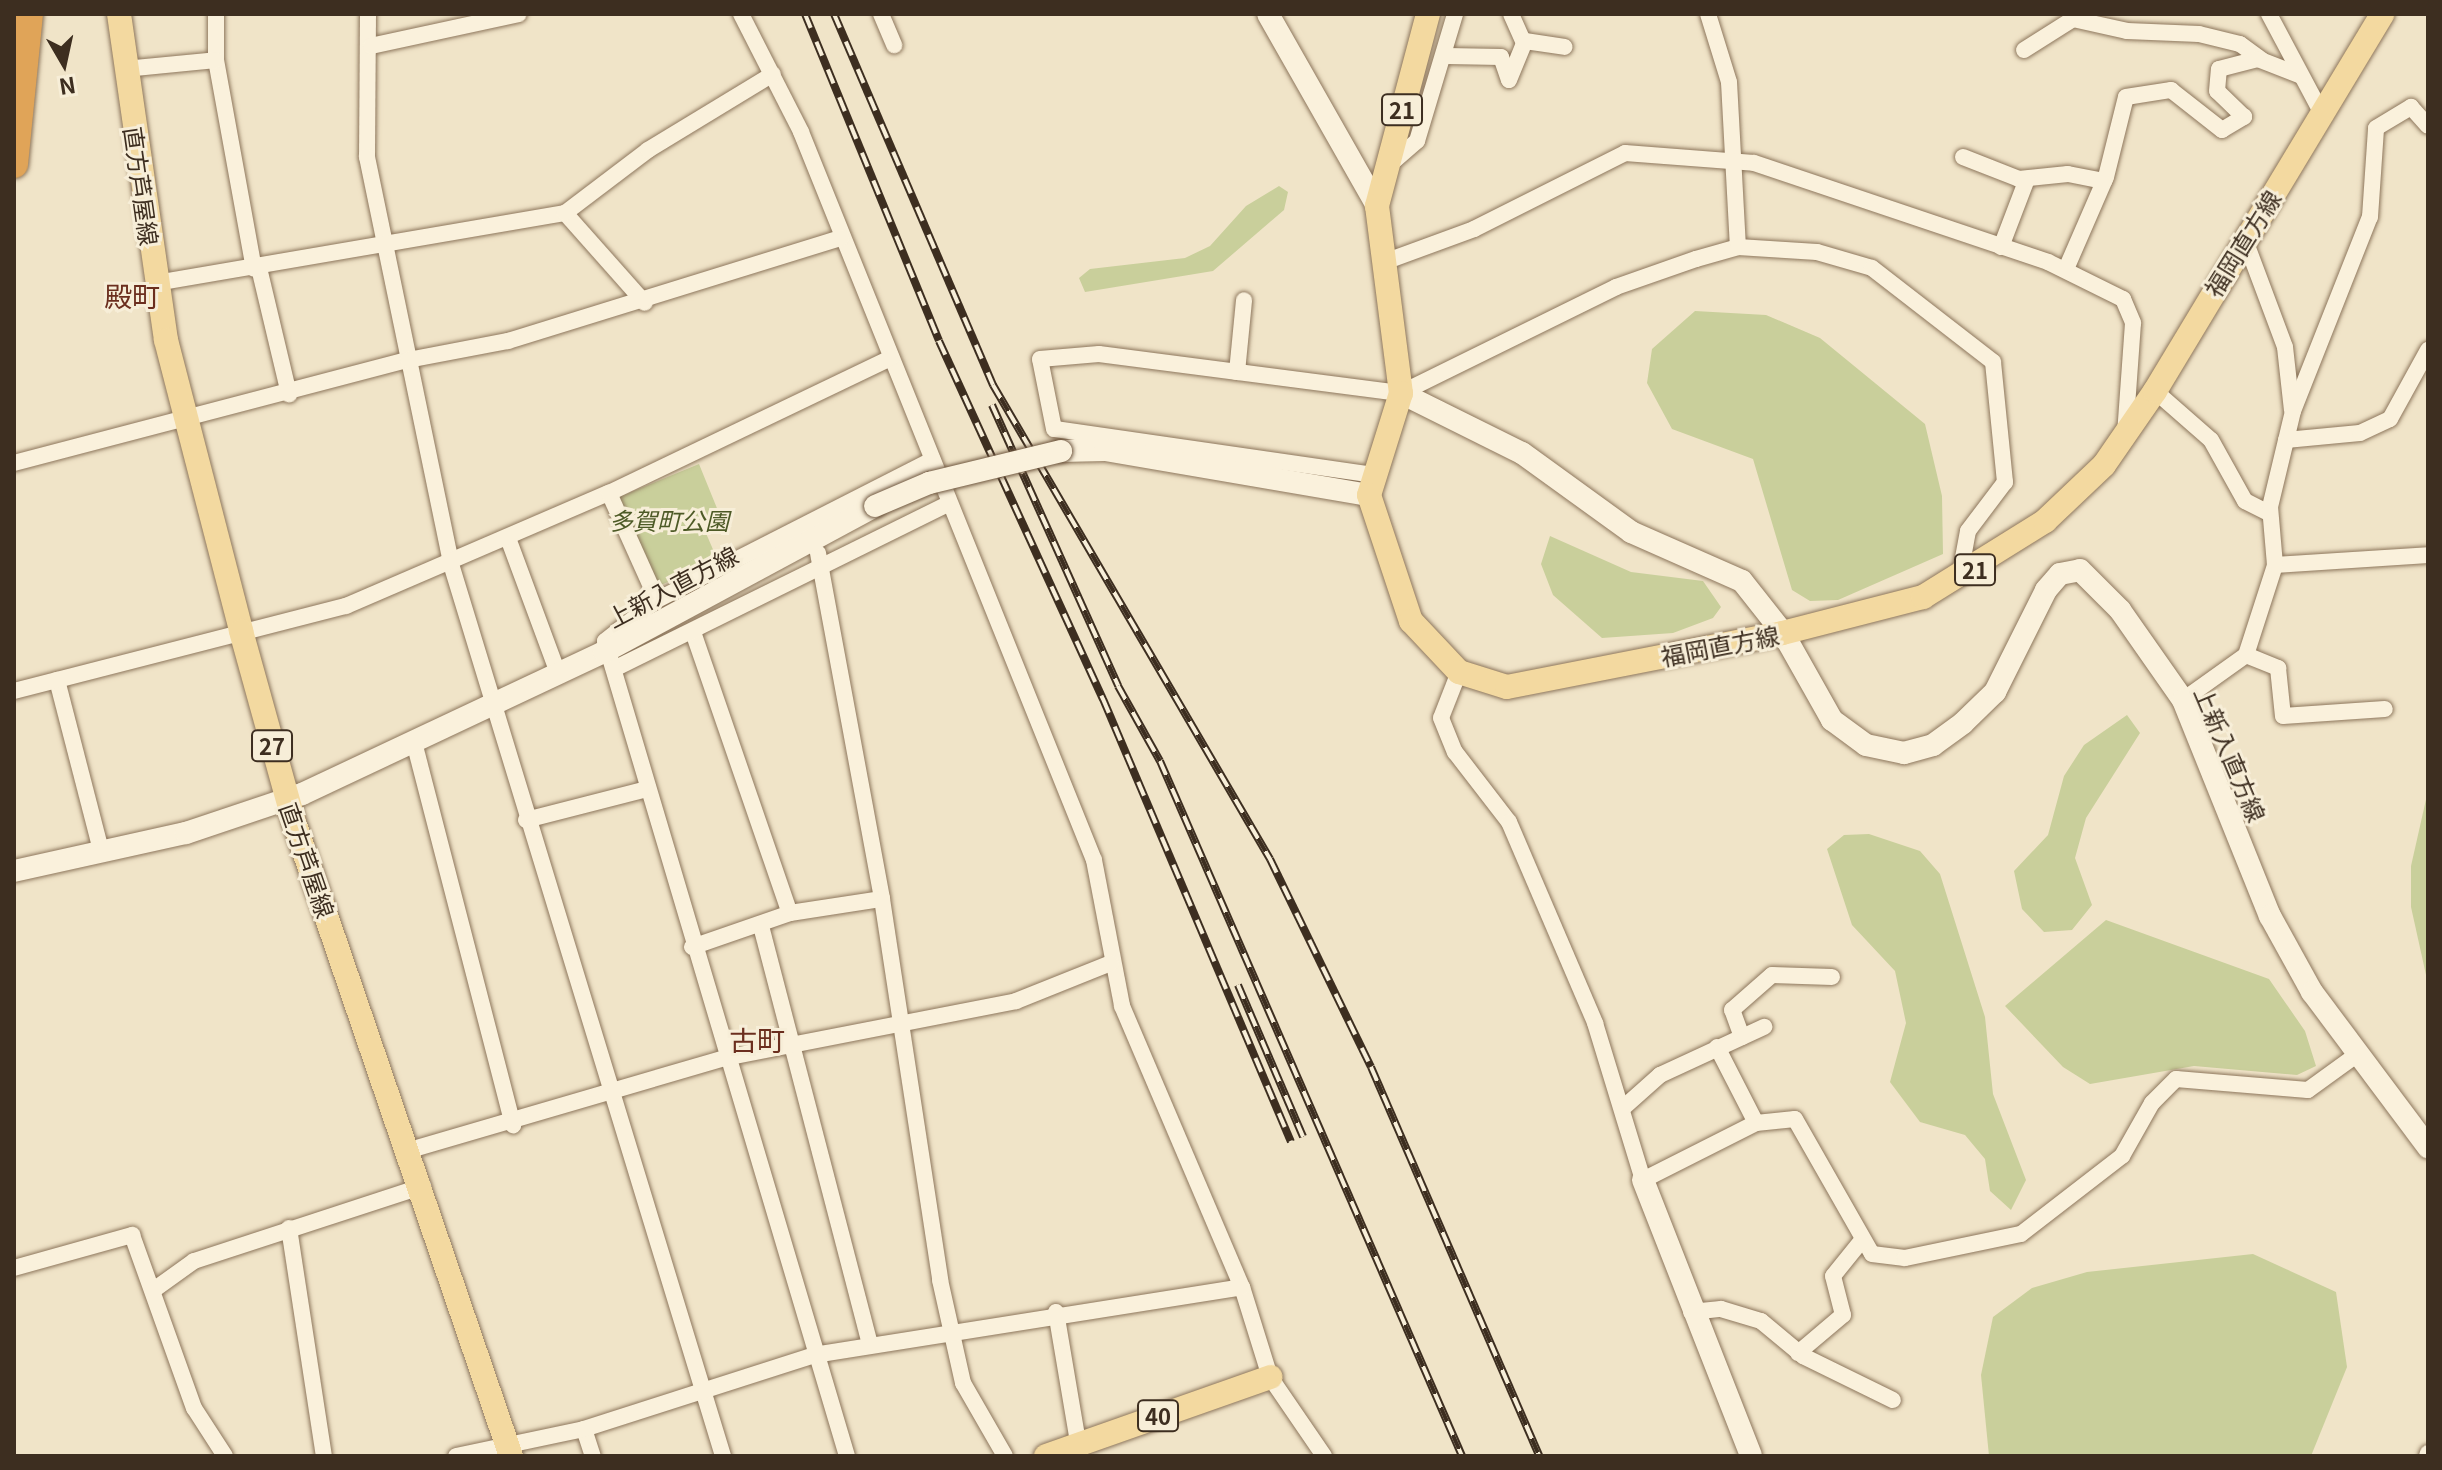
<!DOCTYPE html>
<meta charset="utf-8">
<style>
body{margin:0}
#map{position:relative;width:2442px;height:1470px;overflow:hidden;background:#f0e4c8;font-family:Georgia,"Noto Sans JP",serif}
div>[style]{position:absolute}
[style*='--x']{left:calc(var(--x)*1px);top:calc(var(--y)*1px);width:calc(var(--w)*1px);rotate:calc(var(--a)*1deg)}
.green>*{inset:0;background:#c9cf9b}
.roads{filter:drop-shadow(0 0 2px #8d765c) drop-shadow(0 0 2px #8d765c)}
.street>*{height:16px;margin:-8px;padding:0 8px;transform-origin:8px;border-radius:8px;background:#faf1dc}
.secondary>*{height:22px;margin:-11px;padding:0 11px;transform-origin:11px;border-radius:11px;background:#faf1dc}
.primary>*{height:24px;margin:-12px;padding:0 12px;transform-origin:12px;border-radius:12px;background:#f3d9a0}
.highway>*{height:28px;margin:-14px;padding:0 14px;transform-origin:14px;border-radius:14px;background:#e0a458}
.rail>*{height:8px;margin-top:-4px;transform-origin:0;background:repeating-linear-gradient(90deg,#f7eed8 0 15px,#3d2e20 0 30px);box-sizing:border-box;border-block:2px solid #3d2e20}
.bridges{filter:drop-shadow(0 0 2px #6f573f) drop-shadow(0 0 2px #6f573f)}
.secondary-bridge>*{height:22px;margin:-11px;padding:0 11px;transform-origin:11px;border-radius:11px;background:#faf1dc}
span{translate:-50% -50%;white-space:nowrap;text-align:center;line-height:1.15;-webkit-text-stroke:6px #f7eed8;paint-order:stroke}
.shield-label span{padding:2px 6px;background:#f7eed8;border:2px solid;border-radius:6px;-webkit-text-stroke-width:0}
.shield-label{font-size:22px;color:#3d2e20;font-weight:700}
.street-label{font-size:24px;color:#3d2e20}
.park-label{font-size:24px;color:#4d5a26;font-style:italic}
.quarter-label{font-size:28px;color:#6b2e1e}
.frame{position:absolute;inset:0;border:16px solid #3d2e20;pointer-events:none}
.north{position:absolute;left:24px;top:24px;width:80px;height:80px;-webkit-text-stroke:6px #f7eed8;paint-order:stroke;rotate:171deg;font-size:22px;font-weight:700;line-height:32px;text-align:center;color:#3d2e20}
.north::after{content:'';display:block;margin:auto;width:28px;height:36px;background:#3d2e20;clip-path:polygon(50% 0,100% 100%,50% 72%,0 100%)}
</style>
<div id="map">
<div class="green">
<i style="clip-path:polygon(1279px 186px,1288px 192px,1284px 210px,1213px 271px,1085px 292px,1079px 278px,1090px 269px,1185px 258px,1210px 246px,1246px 206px)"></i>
<i style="clip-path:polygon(1695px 311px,1766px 315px,1820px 338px,1925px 424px,1942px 496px,1943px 554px,1838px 600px,1810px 601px,1792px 590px,1753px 459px,1672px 429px,1647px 383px,1652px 349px)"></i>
<i style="clip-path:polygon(699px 464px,723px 523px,705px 531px,718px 561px,656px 587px,619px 497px)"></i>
<i style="clip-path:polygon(1550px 536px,1631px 572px,1703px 581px,1721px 607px,1713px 618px,1673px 633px,1602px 638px,1553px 595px,1541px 564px)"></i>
<i style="clip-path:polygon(2127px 715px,2140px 733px,2086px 818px,2075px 858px,2092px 905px,2072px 930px,2044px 932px,2022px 909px,2014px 871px,2048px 835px,2064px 776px,2084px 745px)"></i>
<i style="clip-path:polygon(2427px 795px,2428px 794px,2428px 984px,2411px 907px,2411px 866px)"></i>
<i style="clip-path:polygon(1869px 834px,1920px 851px,1940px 874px,1985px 1017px,1993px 1094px,2026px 1180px,2011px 1210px,1990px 1191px,1985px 1159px,1965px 1135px,1920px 1122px,1890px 1082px,1906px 1023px,1895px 971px,1852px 925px,1827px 849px,1844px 835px)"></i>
<i style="clip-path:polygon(2106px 920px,2269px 979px,2305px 1031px,2316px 1066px,2297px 1075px,2194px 1066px,2090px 1084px,2063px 1067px,2005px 1006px)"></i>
<i style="clip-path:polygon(2253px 1254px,2336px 1292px,2347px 1367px,2311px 1456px,1989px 1456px,1981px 1375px,1993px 1317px,2032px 1288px,2087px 1272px)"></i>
</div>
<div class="roads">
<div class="street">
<i style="--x:216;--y:14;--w:46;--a:90"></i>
<i style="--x:216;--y:60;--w:212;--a:79.7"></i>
<i style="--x:368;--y:14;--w:143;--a:90.4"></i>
<i style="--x:367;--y:157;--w:416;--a:78.3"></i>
<i style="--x:451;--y:564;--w:933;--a:73.04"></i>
<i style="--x:741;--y:14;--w:132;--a:63"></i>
<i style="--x:801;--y:132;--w:785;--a:68.08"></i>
<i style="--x:1094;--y:860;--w:149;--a:79.1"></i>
<i style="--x:1122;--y:1006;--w:306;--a:66.9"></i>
<i style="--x:1242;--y:1287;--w:94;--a:72.7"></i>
<i style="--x:1270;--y:1377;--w:96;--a:55.6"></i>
<i style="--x:881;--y:14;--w:34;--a:67"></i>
<i style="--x:1511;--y:14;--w:32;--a:66"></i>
<i style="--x:1708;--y:14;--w:71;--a:72.8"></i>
<i style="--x:1729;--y:82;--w:165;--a:86.9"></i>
<i style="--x:2269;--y:14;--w:109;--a:62"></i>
<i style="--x:371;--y:46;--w:151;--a:-12.2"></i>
<i style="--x:2024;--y:50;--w:58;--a:-32.3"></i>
<i style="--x:2073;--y:19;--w:55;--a:12.5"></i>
<i style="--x:2127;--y:31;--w:72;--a:2.4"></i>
<i style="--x:2199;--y:34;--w:42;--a:13.7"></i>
<i style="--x:2240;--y:44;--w:27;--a:36"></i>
<i style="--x:1447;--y:56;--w:54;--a:1.1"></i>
<i style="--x:1501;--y:57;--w:24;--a:71"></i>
<i style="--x:1509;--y:80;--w:42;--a:-67.7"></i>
<i style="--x:1525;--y:41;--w:40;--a:8.5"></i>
<i style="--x:125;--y:69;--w:91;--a:-5.6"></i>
<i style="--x:1963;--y:157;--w:60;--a:21.4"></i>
<i style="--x:2019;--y:179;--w:49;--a:-5.8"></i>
<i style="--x:2068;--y:174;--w:37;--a:11"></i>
<i style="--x:1387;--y:167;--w:40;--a:-41"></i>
<i style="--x:1417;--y:141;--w:133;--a:-73.3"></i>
<i style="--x:565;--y:213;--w:120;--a:48.4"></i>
<i style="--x:2245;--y:240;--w:114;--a:69.5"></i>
<i style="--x:2285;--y:347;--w:63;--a:83.7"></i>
<i style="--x:2001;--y:247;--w:73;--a:-69.1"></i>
<i style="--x:1387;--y:261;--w:93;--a:-20.2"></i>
<i style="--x:1474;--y:229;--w:169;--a:-26.7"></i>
<i style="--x:1625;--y:153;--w:129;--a:4.4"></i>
<i style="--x:1754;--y:163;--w:310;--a:18.6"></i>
<i style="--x:2048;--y:262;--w:84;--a:26.3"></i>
<i style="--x:2123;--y:299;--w:26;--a:67"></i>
<i style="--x:2133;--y:323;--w:112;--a:94.1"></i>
<i style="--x:259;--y:268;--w:130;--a:76.6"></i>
<i style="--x:2066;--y:269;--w:100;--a:-66.5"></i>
<i style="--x:2106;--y:177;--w:82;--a:-76"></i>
<i style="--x:2126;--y:97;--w:46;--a:-8.8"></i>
<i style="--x:2171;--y:90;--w:65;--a:38.1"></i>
<i style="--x:2222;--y:130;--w:26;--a:-31"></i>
<i style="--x:2244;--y:117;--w:37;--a:-136"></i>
<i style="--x:2217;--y:91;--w:22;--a:-85"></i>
<i style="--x:2219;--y:69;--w:40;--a:-14.4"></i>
<i style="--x:2258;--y:59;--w:44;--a:21.3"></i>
<i style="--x:156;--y:283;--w:415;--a:-9.7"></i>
<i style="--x:565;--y:213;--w:104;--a:-37.2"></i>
<i style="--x:648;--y:150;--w:146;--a:-31.3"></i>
<i style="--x:1237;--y:372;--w:72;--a:-84.4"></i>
<i style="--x:2155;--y:391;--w:74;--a:41.2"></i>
<i style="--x:2211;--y:440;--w:70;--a:60.9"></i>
<i style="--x:2245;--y:501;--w:28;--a:27"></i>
<i style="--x:2286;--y:440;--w:74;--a:-5.4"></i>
<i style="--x:2360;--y:433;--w:33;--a:-25"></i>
<i style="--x:2390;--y:419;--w:79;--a:-61.2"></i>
<i style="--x:14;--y:463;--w:407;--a:-14.7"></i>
<i style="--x:408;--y:360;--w:102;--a:-10.8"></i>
<i style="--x:508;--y:341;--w:349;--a:-17.2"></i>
<i style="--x:1374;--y:475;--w:323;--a:-171.8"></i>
<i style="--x:1054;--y:429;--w:71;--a:-101.3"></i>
<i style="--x:1040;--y:359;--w:59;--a:-4.8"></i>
<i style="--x:1099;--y:354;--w:305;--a:7.4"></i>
<i style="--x:1401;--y:393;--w:240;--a:-26.2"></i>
<i style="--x:1616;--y:287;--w:85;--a:-19.3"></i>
<i style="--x:1696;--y:259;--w:44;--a:-15.9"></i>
<i style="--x:1738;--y:247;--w:79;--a:3.6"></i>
<i style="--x:1817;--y:252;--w:57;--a:16.2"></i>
<i style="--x:1872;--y:268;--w:153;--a:37.8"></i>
<i style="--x:1993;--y:362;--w:121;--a:84.3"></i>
<i style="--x:2005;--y:482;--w:61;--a:127.1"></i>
<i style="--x:1968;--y:531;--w:49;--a:100.6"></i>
<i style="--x:609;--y:493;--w:117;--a:65.8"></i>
<i style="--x:508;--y:538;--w:144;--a:69.7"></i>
<i style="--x:818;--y:553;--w:352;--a:79.5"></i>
<i style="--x:882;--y:899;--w:385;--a:81.3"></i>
<i style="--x:940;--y:1280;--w:106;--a:77.4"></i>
<i style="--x:963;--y:1383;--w:84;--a:60.1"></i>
<i style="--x:2275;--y:565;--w:153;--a:-3.7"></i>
<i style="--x:693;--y:632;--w:297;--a:71"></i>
<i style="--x:2246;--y:655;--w:35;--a:22"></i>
<i style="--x:2278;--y:668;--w:48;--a:84.1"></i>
<i style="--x:2283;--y:716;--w:102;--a:-3.9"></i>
<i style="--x:616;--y:668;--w:368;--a:-26.3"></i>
<i style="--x:1459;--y:672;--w:49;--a:111.4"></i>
<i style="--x:1441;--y:718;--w:37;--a:68"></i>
<i style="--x:1455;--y:752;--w:88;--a:52.4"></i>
<i style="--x:1509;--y:822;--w:219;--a:66.8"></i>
<i style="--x:1595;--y:1023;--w:164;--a:73"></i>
<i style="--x:1643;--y:1180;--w:127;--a:-26.8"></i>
<i style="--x:1756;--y:1123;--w:39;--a:-6"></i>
<i style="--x:1795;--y:1119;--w:155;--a:60.3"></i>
<i style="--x:1872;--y:1254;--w:33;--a:7"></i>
<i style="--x:1905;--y:1258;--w:118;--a:-11.7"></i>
<i style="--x:2021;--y:1234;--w:128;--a:-37.7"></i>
<i style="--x:2122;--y:1156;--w:61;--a:-60.5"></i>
<i style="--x:2152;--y:1103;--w:34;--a:-45"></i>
<i style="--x:2176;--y:1079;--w:132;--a:4.8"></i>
<i style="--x:2308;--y:1090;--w:58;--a:-35.9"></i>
<i style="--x:57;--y:680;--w:176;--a:75.5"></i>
<i style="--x:14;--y:691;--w:343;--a:-14.4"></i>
<i style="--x:346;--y:606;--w:286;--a:-23.3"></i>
<i style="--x:609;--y:493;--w:313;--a:-25.6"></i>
<i style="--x:2183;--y:700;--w:77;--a:-35.5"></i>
<i style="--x:2246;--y:655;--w:95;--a:-72.1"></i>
<i style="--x:2275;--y:565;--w:58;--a:-94.9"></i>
<i style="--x:2270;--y:507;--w:99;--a:-76.5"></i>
<i style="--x:2293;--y:411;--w:209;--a:-68.4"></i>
<i style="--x:2370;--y:217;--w:89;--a:-86.1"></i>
<i style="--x:2376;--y:128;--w:41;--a:-31"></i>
<i style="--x:2411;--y:107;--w:25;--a:48"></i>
<i style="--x:414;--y:742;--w:396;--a:75.5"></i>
<i style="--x:526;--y:820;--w:125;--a:-14.4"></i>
<i style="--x:761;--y:926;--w:431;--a:75.4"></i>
<i style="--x:692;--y:947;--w:104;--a:-19.1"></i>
<i style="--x:790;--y:913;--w:93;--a:-8.7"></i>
<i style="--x:1742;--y:1037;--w:29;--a:-110"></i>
<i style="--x:1732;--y:1010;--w:53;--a:-41.2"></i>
<i style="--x:1772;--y:975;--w:60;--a:1.9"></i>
<i style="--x:1717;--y:1047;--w:85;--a:62.8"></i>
<i style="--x:1623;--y:1108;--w:50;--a:-41.7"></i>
<i style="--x:1660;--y:1075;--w:115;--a:-24.8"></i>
<i style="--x:410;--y:1150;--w:332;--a:-16.3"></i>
<i style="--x:729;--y:1057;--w:292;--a:-11"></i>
<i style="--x:1016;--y:1001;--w:102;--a:-21.8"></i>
<i style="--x:289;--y:1228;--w:231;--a:81.3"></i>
<i style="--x:14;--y:1268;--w:123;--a:-15.6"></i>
<i style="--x:132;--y:1235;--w:184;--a:70.3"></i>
<i style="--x:194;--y:1408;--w:57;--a:57.1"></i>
<i style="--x:155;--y:1289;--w:48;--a:-35.7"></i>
<i style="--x:194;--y:1261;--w:241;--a:-18.1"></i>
<i style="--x:1056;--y:1312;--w:144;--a:80.4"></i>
<i style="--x:1691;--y:1312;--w:30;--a:-6"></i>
<i style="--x:1721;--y:1309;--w:42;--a:16.7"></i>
<i style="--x:1761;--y:1321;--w:55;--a:39.8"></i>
<i style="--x:1803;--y:1356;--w:100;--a:26.1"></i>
<i style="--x:1798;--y:1353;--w:59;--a:-40.2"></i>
<i style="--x:1843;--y:1315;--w:40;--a:-104.4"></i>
<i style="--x:1833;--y:1276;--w:46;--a:-51.1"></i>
<i style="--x:584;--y:1429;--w:28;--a:72"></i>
<i style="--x:456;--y:1456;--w:131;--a:-11.9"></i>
<i style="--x:584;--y:1429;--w:242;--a:-17.8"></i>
<i style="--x:814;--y:1355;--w:433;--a:-9"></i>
<i style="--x:847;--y:1456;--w:850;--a:-106.54"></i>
<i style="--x:605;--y:641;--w:66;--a:-38.3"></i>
<i style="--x:657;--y:600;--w:309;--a:-27"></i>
<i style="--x:2427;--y:1456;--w:3;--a:-72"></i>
</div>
<div class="secondary">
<i style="--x:1268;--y:14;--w:221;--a:60.4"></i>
<i style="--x:1401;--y:393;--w:135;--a:26.4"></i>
<i style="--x:1522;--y:453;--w:135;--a:35.9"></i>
<i style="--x:1631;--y:532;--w:121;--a:23.8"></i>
<i style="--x:1742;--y:581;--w:66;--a:51.7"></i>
<i style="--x:1783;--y:633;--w:100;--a:60.6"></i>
<i style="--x:1832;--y:720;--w:42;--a:36.3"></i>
<i style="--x:1866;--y:745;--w:39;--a:12"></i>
<i style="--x:1904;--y:753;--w:30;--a:-15"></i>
<i style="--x:1933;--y:745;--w:37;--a:-36"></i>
<i style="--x:1963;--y:723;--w:45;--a:-44.1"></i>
<i style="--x:1995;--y:692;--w:114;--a:-63.4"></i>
<i style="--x:2046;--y:590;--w:21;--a:-49"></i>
<i style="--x:2060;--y:574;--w:20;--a:-11"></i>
<i style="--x:2080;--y:570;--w:57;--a:45"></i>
<i style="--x:2120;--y:610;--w:110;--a:55"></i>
<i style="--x:2183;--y:700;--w:233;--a:68.1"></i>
<i style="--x:2270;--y:916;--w:87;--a:61.1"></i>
<i style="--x:2312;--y:992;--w:194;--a:53.2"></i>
<i style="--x:1061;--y:451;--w:44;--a:-1.3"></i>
<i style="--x:1105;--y:450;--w:268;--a:9.7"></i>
<i style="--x:14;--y:871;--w:176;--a:-12.5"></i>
<i style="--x:186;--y:833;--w:122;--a:-18.6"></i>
<i style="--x:302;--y:794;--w:334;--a:-25.2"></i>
<i style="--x:604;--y:652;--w:308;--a:-28.3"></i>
<i style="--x:1643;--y:1180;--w:296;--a:68.6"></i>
</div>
<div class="primary">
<i style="--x:119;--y:14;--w:329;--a:81.8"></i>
<i style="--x:166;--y:340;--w:301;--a:75.5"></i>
<i style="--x:241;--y:631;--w:198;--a:74.5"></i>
<i style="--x:294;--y:822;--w:670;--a:71.11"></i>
<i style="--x:1428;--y:14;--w:199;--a:104.9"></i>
<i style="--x:1377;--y:206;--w:189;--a:82.7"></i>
<i style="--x:1401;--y:393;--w:107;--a:107.4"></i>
<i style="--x:1369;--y:495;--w:133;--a:71.6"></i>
<i style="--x:1411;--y:621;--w:70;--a:46.7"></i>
<i style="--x:1459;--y:672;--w:50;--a:17.4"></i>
<i style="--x:1507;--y:687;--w:281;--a:-11.1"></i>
<i style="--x:1783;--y:633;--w:145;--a:-14.4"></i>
<i style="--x:1923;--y:597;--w:144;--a:-31.9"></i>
<i style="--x:2045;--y:521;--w:81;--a:-43.5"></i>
<i style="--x:2104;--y:465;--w:90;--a:-55.4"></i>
<i style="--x:2155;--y:391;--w:440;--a:-58.9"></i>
<i style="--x:1046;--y:1456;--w:238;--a:-19.4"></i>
</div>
<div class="highway">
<i style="--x:14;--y:164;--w:151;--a:-84.3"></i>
</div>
</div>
<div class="rail">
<i style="--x:805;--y:14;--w:353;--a:67.7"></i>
<i style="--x:939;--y:341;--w:394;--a:65.4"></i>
<i style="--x:1103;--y:699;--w:481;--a:67"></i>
<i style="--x:834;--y:14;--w:404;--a:66.8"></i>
<i style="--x:993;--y:385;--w:549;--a:59.7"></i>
<i style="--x:1270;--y:859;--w:231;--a:64.1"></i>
<i style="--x:1371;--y:1067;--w:424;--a:66.6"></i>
<i style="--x:992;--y:405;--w:308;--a:65.8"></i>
<i style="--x:1118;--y:686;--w:86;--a:60.8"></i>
<i style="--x:1160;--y:761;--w:758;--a:66.51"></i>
<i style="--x:1238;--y:985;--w:165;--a:66.8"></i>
</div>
<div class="bridges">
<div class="secondary-bridge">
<i style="--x:875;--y:506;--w:59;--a:-23.1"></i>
<i style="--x:929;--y:483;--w:136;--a:-13.6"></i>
</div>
</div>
<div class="shield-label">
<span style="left:1402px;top:110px">21</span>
<span style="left:1975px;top:570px">21</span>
<span style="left:272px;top:746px">27</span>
<span style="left:1158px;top:1416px">40</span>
</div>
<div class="street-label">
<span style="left:142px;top:186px;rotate:82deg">直方芦屋線</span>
<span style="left:2242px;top:243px;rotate:-58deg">福岡直方線</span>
<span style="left:672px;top:586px;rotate:-28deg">上新入直方線</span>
<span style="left:1720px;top:645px;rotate:-11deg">福岡直方線</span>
<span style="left:2231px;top:754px;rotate:67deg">上新入直方線</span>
<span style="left:308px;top:860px;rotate:71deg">直方芦屋線</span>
</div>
<div class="park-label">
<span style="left:669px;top:520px">多賀町公園</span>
</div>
<div class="quarter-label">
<span style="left:132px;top:295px">殿町</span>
<span style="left:757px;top:1039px">古町</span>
</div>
<div class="frame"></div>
<div class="north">N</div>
</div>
